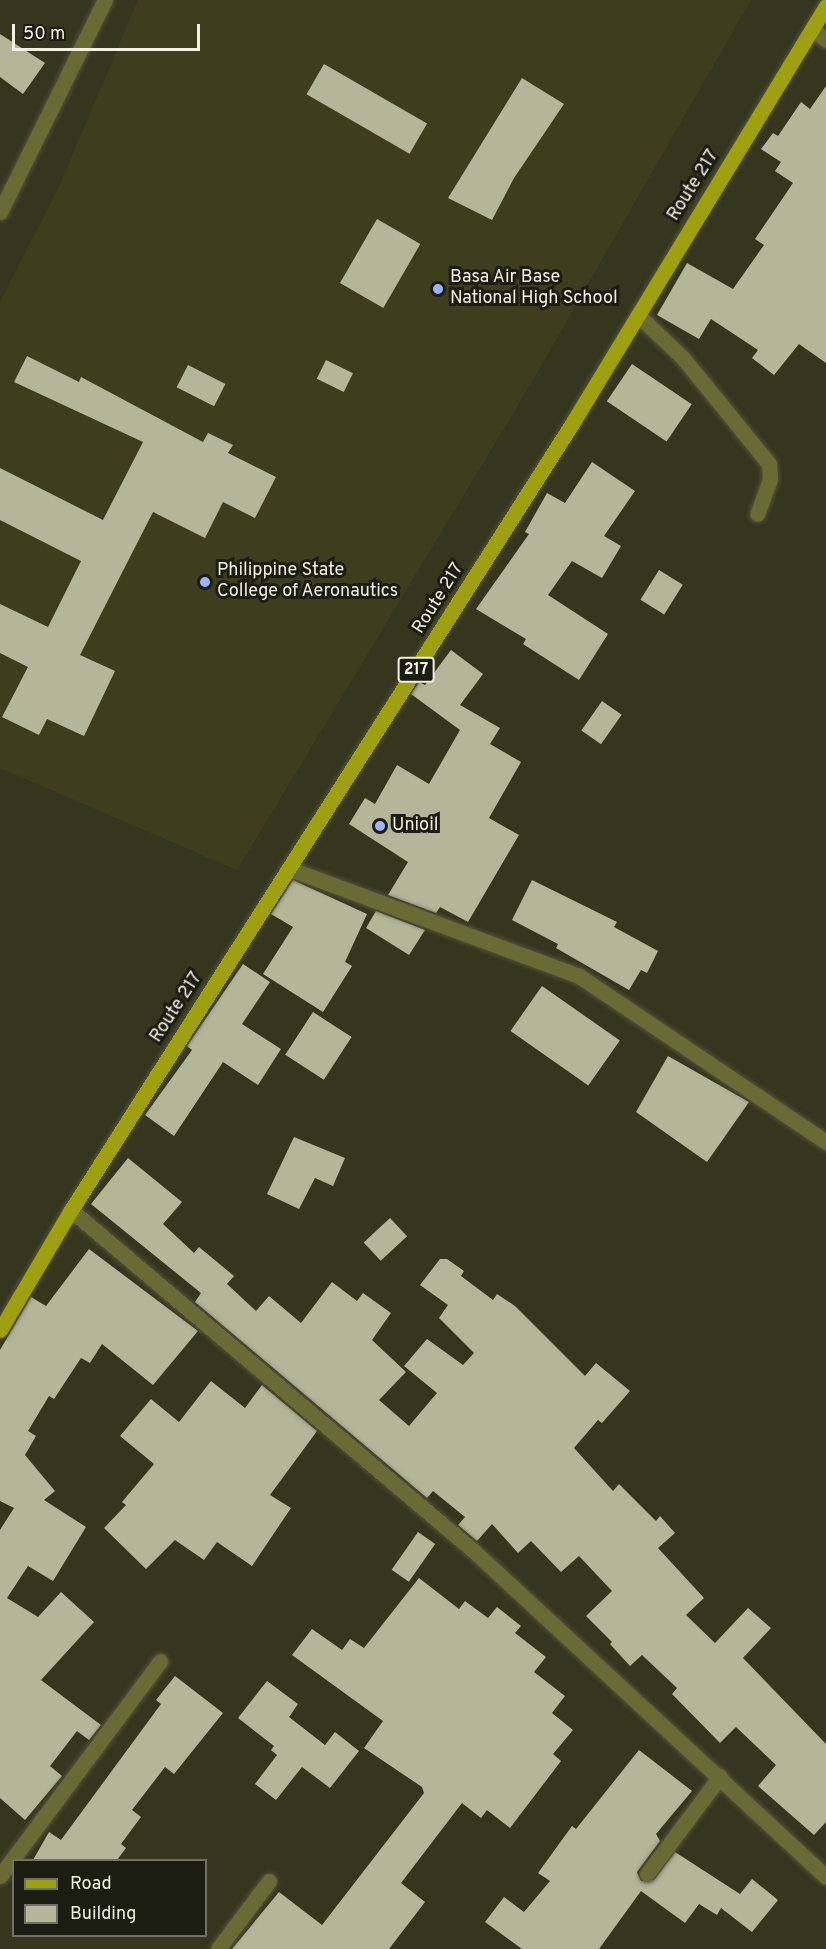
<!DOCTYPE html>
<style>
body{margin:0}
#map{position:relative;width:826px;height:1949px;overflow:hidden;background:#35361e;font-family:Overpass,sans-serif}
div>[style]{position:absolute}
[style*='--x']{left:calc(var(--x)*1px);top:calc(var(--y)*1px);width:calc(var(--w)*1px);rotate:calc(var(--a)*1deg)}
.built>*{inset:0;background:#3d3e1e}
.building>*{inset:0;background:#b4b69a;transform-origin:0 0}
.roads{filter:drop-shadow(0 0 2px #53543d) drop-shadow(0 0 2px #53543d)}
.lane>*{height:15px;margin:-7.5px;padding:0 7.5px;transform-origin:7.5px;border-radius:7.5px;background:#696b34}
.street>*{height:15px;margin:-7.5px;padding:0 7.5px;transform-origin:7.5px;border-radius:7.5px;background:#696b34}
.primary>*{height:15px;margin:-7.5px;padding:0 7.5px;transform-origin:7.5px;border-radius:7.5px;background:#9ea00f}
.dots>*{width:16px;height:16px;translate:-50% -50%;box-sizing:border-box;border:3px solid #1c1d12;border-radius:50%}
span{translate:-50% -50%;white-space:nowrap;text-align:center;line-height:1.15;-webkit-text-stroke:6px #1c1d12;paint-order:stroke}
.shield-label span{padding:2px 4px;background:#1c1d12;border:2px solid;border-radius:4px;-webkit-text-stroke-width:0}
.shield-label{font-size:16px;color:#f0f1e2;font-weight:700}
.street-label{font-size:18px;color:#f0f1e2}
.poi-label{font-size:18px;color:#f0f1e2}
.left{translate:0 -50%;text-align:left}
.legend{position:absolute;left:12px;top:1859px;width:195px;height:78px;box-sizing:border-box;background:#1c1d12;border:2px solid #717265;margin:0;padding:8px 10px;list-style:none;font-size:18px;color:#f0f1e2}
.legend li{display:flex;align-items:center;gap:12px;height:30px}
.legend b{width:30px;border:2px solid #717265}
.scale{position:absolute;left:12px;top:24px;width:188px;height:27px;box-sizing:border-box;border:3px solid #f0f1e2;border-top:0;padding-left:8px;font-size:18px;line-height:21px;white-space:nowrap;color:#f0f1e2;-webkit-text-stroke:4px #1c1d12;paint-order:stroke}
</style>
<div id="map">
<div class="built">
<i style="clip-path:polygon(138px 0,751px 0,523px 397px,237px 870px,0 768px,0 302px,61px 182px)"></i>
</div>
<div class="building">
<i style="clip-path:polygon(0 34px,45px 63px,23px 94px,0 77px)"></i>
<i style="left:324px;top:64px;width:119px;height:35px;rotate:30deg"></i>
<i style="clip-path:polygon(522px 78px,564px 104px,514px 178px,492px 220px,448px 198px)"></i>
<i style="clip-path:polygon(826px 86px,826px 363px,799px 344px,774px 375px,752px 358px,758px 350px,711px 319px,699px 339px,657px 315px,687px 263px,733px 289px,764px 245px,755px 239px,793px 183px,775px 171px,781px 162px,761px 149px,773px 133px,778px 136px,801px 102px,810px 109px)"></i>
<i style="left:377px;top:219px;width:50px;height:74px;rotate:30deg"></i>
<i style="clip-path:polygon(27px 356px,79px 382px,81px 377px,203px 442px,208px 433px,233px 445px,228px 453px,276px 477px,255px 518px,223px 502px,205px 538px,153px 512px,80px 655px,115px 671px,84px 736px,47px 719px,39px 735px,2px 717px,28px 667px,0 653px,0 604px,48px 627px,81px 561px,0 520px,0 468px,103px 520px,143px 442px,14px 382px)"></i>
<i style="left:326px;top:360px;width:30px;height:21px;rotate:26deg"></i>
<i style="left:632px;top:364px;width:72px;height:45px;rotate:34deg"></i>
<i style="left:188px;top:365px;width:42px;height:25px;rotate:27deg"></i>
<i style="clip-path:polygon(592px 462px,635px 491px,604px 536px,621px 546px,602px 578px,572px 561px,548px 595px,608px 634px,579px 680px,523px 644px,526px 639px,476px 609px,529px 534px,525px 532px,547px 493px,565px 503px)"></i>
<i style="left:659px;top:570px;width:28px;height:35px;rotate:32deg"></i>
<i style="clip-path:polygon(451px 650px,483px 674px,460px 705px,500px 728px,490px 744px,521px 762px,489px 818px,519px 835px,468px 922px,440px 907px,436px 913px,388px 895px,408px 862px,349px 824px,365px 798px,375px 804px,397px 765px,429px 784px,460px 730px,411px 694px,419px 682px,425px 685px)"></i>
<i style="left:602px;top:701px;width:24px;height:36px;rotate:35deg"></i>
<i style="clip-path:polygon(293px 880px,367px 914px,345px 962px,352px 966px,323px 1012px,263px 974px,293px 927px,271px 914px)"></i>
<i style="clip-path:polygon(532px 880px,617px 922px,614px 927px,658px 951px,647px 973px,641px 970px,629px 990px,556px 948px,558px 944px,512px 920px)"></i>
<i style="clip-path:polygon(376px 911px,425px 930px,409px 955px,366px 928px)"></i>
<i style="clip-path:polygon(243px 964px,270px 982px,242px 1024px,281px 1049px,258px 1085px,223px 1062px,174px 1136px,145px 1115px,192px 1050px,187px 1046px)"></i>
<i style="left:542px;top:986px;width:95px;height:55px;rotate:35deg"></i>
<i style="left:313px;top:1012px;width:46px;height:51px;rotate:33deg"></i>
<i style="clip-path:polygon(668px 1056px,749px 1102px,707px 1162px,636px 1112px)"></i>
<i style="clip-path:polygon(294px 1137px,345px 1158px,333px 1186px,315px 1178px,299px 1209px,267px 1194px)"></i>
<i style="clip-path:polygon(128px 1158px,182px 1202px,163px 1224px,194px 1253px,199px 1247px,234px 1276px,227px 1284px,256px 1311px,269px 1296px,301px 1323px,332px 1282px,357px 1301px,363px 1293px,391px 1313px,372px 1340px,406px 1372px,379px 1400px,409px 1426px,437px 1393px,404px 1366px,427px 1339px,463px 1365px,474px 1353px,439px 1318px,448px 1305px,420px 1285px,440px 1259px,447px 1259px,464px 1271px,461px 1276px,493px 1300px,497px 1294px,515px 1306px,585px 1376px,596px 1363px,630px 1391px,602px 1423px,598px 1420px,574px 1448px,613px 1491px,619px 1484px,656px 1521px,660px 1516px,675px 1533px,658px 1548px,704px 1598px,686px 1615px,715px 1643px,748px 1608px,771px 1628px,743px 1658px,826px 1744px,826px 1822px,814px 1835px,758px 1786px,776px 1765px,736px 1727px,720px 1743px,672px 1694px,677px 1688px,642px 1655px,630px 1666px,610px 1644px,612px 1642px,586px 1616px,612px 1591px,579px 1556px,561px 1572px,531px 1541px,518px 1553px,492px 1524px,477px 1541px,458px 1525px,465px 1517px,433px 1491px,427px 1498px,195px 1302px,201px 1293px,91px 1204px)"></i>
<i style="left:390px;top:1218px;width:25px;height:36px;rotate:47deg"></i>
<i style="clip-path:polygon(89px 1249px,198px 1331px,153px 1385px,102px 1344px,90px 1363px,81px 1358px,54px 1399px,49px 1396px,28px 1431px,36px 1436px,25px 1455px,55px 1491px,44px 1500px,86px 1527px,53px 1581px,28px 1566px,7px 1598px,38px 1617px,61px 1592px,94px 1622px,41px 1680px,101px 1725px,89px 1740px,77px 1731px,50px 1766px,62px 1776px,25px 1820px,0 1798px,0 1530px,14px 1508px,0 1501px,0 1350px,31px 1297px,46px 1306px)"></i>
<i style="clip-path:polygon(211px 1381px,245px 1408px,262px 1385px,317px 1431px,270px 1495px,291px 1508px,252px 1566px,217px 1542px,204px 1560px,175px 1540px,146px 1569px,104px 1528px,126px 1505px,122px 1502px,154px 1464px,120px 1436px,151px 1399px,179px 1422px)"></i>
<i style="left:418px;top:1532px;width:21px;height:46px;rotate:35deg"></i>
<i style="clip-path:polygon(419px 1578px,459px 1609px,465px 1601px,488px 1618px,497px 1607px,521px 1626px,515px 1633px,546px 1657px,534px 1672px,565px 1696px,552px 1713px,573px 1730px,553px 1754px,561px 1761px,510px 1828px,487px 1810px,481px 1818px,462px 1803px,401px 1883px,425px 1902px,389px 1949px,232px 1949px,279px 1892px,322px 1925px,424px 1793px,422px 1787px,364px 1748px,383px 1721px,292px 1655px,312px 1629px,342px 1650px,350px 1639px,364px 1648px)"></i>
<i style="clip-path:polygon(175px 1676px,223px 1713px,174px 1774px,165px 1767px,132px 1810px,141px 1817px,121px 1844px,126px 1848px,117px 1860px,33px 1860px,49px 1832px,61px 1840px,161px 1704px,156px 1700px)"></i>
<i style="clip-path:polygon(267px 1681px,298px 1704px,289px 1717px,325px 1745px,335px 1732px,359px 1751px,330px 1788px,302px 1767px,276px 1800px,255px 1784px,277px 1755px,271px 1750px,274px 1746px,238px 1718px)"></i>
<i style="clip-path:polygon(639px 1750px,692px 1791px,656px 1834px,660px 1841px,637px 1872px,641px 1881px,654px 1880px,675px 1852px,740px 1894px,752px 1879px,778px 1900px,752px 1932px,721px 1908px,717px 1915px,699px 1904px,685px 1923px,641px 1891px,599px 1949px,522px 1949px,485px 1922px,504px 1897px,524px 1912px,550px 1881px,538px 1873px,572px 1826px,576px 1829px)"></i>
</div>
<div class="roads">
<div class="lane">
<i style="--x:812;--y:29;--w:18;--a:38"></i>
<i style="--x:0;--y:212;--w:237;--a:-63.7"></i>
<i style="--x:638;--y:315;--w:62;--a:43.7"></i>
<i style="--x:683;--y:358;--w:136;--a:50.9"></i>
<i style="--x:769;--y:464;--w:15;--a:86"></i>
<i style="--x:770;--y:479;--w:37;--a:110"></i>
<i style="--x:647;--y:1874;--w:122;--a:-53.3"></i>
</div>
<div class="street">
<i style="--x:290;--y:869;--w:308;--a:20.3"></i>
<i style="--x:579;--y:976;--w:298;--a:33.9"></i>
<i style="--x:71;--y:1210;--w:529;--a:40.25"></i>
<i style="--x:475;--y:1552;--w:478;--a:42.8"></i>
<i style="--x:0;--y:1876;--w:268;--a:-53.3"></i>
<i style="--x:218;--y:1949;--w:85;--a:-53.1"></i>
</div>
<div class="primary">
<i style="--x:0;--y:1330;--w:139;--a:-59.4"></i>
<i style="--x:71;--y:1210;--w:934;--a:-57.5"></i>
<i style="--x:573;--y:422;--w:487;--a:-58.7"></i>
</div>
</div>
<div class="dots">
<i style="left:438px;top:289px;background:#9db4fd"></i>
<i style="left:205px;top:582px;background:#9db4fd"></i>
<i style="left:380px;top:826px;background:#9db4fd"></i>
</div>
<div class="shield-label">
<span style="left:416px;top:670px">217</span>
</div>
<div class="street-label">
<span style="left:694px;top:186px;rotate:-58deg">Route 217</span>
<span style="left:439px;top:599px;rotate:-58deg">Route 217</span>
<span style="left:177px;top:1008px;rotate:-57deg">Route 217</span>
</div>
<div class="poi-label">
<span class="left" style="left:450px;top:289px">Basa Air Base<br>National High School</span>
<span class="left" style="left:217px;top:582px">Philippine State<br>College of Aeronautics</span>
<span class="left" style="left:392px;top:826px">Unioil</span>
</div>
<ul class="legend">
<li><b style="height:8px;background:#9ea00f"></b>Road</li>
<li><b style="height:16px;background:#b4b69a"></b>Building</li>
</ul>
<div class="scale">50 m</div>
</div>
